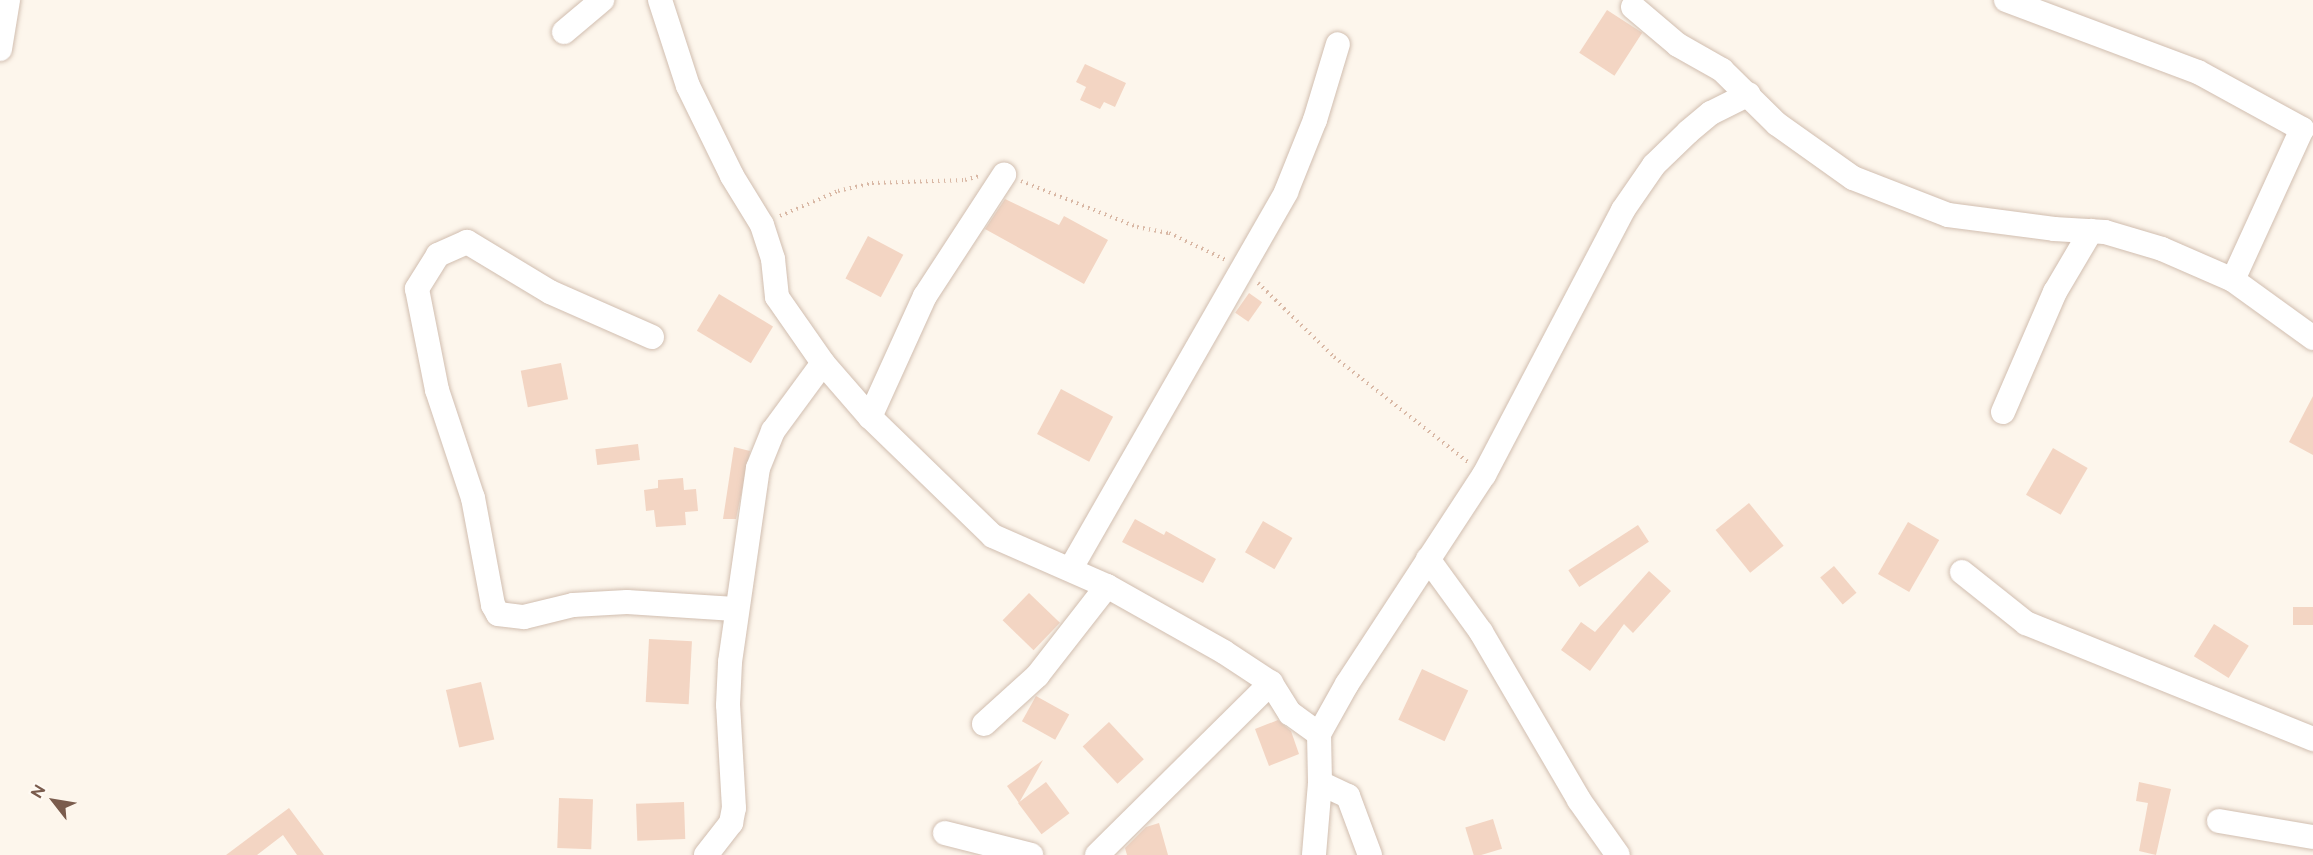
<!DOCTYPE html>
<style>
body{margin:0}
#map{position:relative;width:2313px;height:855px;overflow:hidden;background:#fdf6ec;font-family:Raleway,sans-serif}
div>[style]{position:absolute}
[style*='--x']{left:calc(var(--x)*1px);top:calc(var(--y)*1px);width:calc(var(--w)*1px);rotate:calc(var(--a)*1deg)}
.building>*{inset:0;background:#f3d5c3;transform-origin:0 0}
.path>*{height:4px;margin-top:-2px;transform-origin:0;background:repeating-linear-gradient(90deg,#d9b8a5 0 1.5px,transparent 0 6px)}
.roads{filter:drop-shadow(0 0 2px #d1beb0) drop-shadow(0 0 2px #d1beb0)}
.minor>*{height:24px;margin:-12px;padding:0 12px;transform-origin:12px;border-radius:12px;background:#fff}
span{translate:-50% -50%;white-space:nowrap;text-align:center;line-height:1.15;-webkit-text-stroke:5px #fffaf3;paint-order:stroke}
.north{position:absolute;left:24px;top:771px;width:60px;height:60px;-webkit-text-stroke:4px #fffaf3;paint-order:stroke;rotate:301deg;font-size:16px;font-weight:700;line-height:24px;text-align:center;color:#7a5c4d}
.north::after{content:'';display:block;margin:auto;width:21px;height:27px;background:#7a5c4d;clip-path:polygon(50% 0,100% 100%,50% 72%,0 100%)}
</style>
<div id="map">
<div class="building">
<i style="left:1607px;top:10px;width:42px;height:51px;rotate:33deg"></i>
<i style="clip-path:polygon(1085px 64px,1126px 83px,1115px 107px,1104px 102px,1100px 109px,1080px 100px,1086px 87px,1076px 82px)"></i>
<i style="clip-path:polygon(1005px 199px,1059px 225px,1064px 216px,1108px 240px,1084px 284px,985px 229px)"></i>
<i style="left:868px;top:236px;width:40px;height:48px;rotate:28deg"></i>
<i style="left:1249px;top:293px;width:16px;height:24px;rotate:35deg"></i>
<i style="left:719px;top:294px;width:63px;height:43px;rotate:31deg"></i>
<i style="left:561px;top:363px;width:37px;height:41px;rotate:79deg"></i>
<i style="left:1061px;top:389px;width:59px;height:51px;rotate:28deg"></i>
<i style="clip-path:polygon(2313px 396px,2313px 455px,2289px 442px)"></i>
<i style="left:638px;top:444px;width:16px;height:43px;rotate:83deg"></i>
<i style="clip-path:polygon(734px 447px,750px 451px,736px 519px,723px 519px)"></i>
<i style="left:2053px;top:448px;width:40px;height:54px;rotate:30deg"></i>
<i style="clip-path:polygon(683px 478px,684px 490px,696px 489px,698px 511px,685px 512px,686px 525px,656px 527px,654px 510px,646px 511px,644px 490px,658px 488px,658px 480px)"></i>
<i style="left:1749px;top:503px;width:55px;height:43px;rotate:51deg"></i>
<i style="clip-path:polygon(1135px 519px,1164px 535px,1166px 531px,1216px 559px,1203px 583px,1122px 542px)"></i>
<i style="left:1263px;top:521px;width:34px;height:36px;rotate:30deg"></i>
<i style="left:1908px;top:522px;width:36px;height:60px;rotate:30deg"></i>
<i style="left:1638px;top:525px;width:20px;height:83px;rotate:57deg"></i>
<i style="left:1834px;top:566px;width:35px;height:18px;rotate:50deg"></i>
<i style="clip-path:polygon(1649px 571px,1671px 591px,1633px 633px,1624px 624px,1590px 671px,1561px 650px,1581px 622px,1595px 632px)"></i>
<i style="left:1029px;top:593px;width:43px;height:38px;rotate:44deg"></i>
<i style="left:2293px;top:607px;width:20px;height:18px"></i>
<i style="left:2214px;top:624px;width:41px;height:38px;rotate:32deg"></i>
<i style="left:649px;top:639px;width:43px;height:63px;rotate:3deg"></i>
<i style="left:1422px;top:669px;width:51px;height:56px;rotate:25deg"></i>
<i style="left:481px;top:682px;width:59px;height:36px;rotate:77deg"></i>
<i style="left:1036px;top:696px;width:38px;height:29px;rotate:29deg"></i>
<i style="clip-path:polygon(1278px 720px,1291px 731px,1299px 754px,1269px 766px,1255px 729px)"></i>
<i style="left:1109px;top:722px;width:51px;height:36px;rotate:47deg"></i>
<i style="clip-path:polygon(1043px 760px,1019px 803px,1007px 786px)"></i>
<i style="left:1046px;top:782px;width:39px;height:35px;rotate:53deg"></i>
<i style="clip-path:polygon(2139px 782px,2171px 789px,2156px 855px,2139px 851px,2148px 803px,2136px 801px)"></i>
<i style="left:559px;top:798px;width:34px;height:50px;rotate:2deg"></i>
<i style="left:684px;top:802px;width:37px;height:48px;rotate:88deg"></i>
<i style="clip-path:polygon(289px 808px,324px 855px,297px 855px,283px 835px,257px 855px,226px 855px)"></i>
<i style="left:1493px;top:819px;width:31px;height:29px;rotate:73deg"></i>
<i style="clip-path:polygon(1159px 823px,1168px 855px,1127px 855px,1125px 848px,1146px 827px)"></i>
</div>
<div class="path">
<i style="--x:1021;--y:181;--w:125;--a:21.6"></i>
<i style="--x:1137;--y:227;--w:33;--a:11"></i>
<i style="--x:1169;--y:233;--w:63;--a:25.3"></i>
<i style="--x:780;--y:216;--w:63;--a:-23.3"></i>
<i style="--x:838;--y:191;--w:35;--a:-13"></i>
<i style="--x:872;--y:183;--w:93;--a:-1.8"></i>
<i style="--x:965;--y:180;--w:15;--a:-16"></i>
<i style="--x:1258;--y:283;--w:106;--a:44.2"></i>
<i style="--x:1334;--y:357;--w:172;--a:38.1"></i>
</div>
<div class="roads">
<div class="minor">
<i style="--x:660;--y:0;--w:90;--a:72"></i>
<i style="--x:688;--y:86;--w:100;--a:63.9"></i>
<i style="--x:732;--y:176;--w:57;--a:58.5"></i>
<i style="--x:762;--y:225;--w:36;--a:72"></i>
<i style="--x:773;--y:259;--w:38;--a:84"></i>
<i style="--x:777;--y:297;--w:80;--a:55.1"></i>
<i style="--x:823;--y:363;--w:72;--a:49"></i>
<i style="--x:870;--y:417;--w:171;--a:44.1"></i>
<i style="--x:993;--y:536;--w:124;--a:23.7"></i>
<i style="--x:1107;--y:586;--w:134;--a:29.4"></i>
<i style="--x:1224;--y:652;--w:56;--a:33.4"></i>
<i style="--x:1271;--y:683;--w:36;--a:58"></i>
<i style="--x:1290;--y:713;--w:36;--a:36"></i>
<i style="--x:1319;--y:734;--w:49;--a:88.8"></i>
<i style="--x:1320;--y:783;--w:72;--a:94.8"></i>
<i style="--x:2006;--y:0;--w:205;--a:20.6"></i>
<i style="--x:2198;--y:72;--w:119;--a:28.7"></i>
<i style="--x:2302;--y:129;--w:166;--a:114.6"></i>
<i style="--x:1633;--y:7;--w:59;--a:40.2"></i>
<i style="--x:1678;--y:45;--w:51;--a:29.6"></i>
<i style="--x:1722;--y:70;--w:77;--a:44.5"></i>
<i style="--x:1777;--y:124;--w:93;--a:35.4"></i>
<i style="--x:1853;--y:178;--w:102;--a:21.3"></i>
<i style="--x:1948;--y:215;--w:107;--a:7.5"></i>
<i style="--x:2054;--y:229;--w:51;--a:3.4"></i>
<i style="--x:2105;--y:232;--w:59;--a:16.6"></i>
<i style="--x:2162;--y:249;--w:77;--a:23.6"></i>
<i style="--x:2233;--y:280;--w:99;--a:35.9"></i>
<i style="--x:564;--y:32;--w:50;--a:-40.1"></i>
<i style="--x:0;--y:49;--w:50;--a:-80.7"></i>
<i style="--x:652;--y:337;--w:111;--a:-156.2"></i>
<i style="--x:550;--y:292;--w:97;--a:-148.9"></i>
<i style="--x:467;--y:242;--w:32;--a:156"></i>
<i style="--x:438;--y:255;--w:40;--a:122"></i>
<i style="--x:417;--y:289;--w:103;--a:78.8"></i>
<i style="--x:437;--y:390;--w:114;--a:71.6"></i>
<i style="--x:473;--y:498;--w:109;--a:79.4"></i>
<i style="--x:493;--y:605;--w:10;--a:61"></i>
<i style="--x:498;--y:614;--w:26;--a:7"></i>
<i style="--x:524;--y:617;--w:50;--a:-13.8"></i>
<i style="--x:573;--y:605;--w:54;--a:-3.2"></i>
<i style="--x:627;--y:602;--w:108;--a:3.7"></i>
<i style="--x:2003;--y:412;--w:131;--a:-66.6"></i>
<i style="--x:2055;--y:292;--w:71;--a:-59.5"></i>
<i style="--x:870;--y:417;--w:133;--a:-65.6"></i>
<i style="--x:925;--y:296;--w:145;--a:-56.9"></i>
<i style="--x:1428;--y:559;--w:90;--a:54"></i>
<i style="--x:1481;--y:632;--w:194;--a:59.7"></i>
<i style="--x:1579;--y:800;--w:67;--a:54.7"></i>
<i style="--x:1071;--y:568;--w:433;--a:-60.2"></i>
<i style="--x:1286;--y:192;--w:78;--a:-68.1"></i>
<i style="--x:1315;--y:120;--w:79;--a:-73.2"></i>
<i style="--x:1962;--y:572;--w:82;--a:38.6"></i>
<i style="--x:2026;--y:623;--w:310;--a:22"></i>
<i style="--x:984;--y:724;--w:72;--a:-42.2"></i>
<i style="--x:1037;--y:676;--w:114;--a:-52.1"></i>
<i style="--x:1319;--y:734;--w:57;--a:-60.8"></i>
<i style="--x:1347;--y:684;--w:250;--a:-56.8"></i>
<i style="--x:1484;--y:475;--w:299;--a:-62.3"></i>
<i style="--x:1623;--y:210;--w:55;--a:-55.4"></i>
<i style="--x:1654;--y:165;--w:47;--a:-44.1"></i>
<i style="--x:1688;--y:132;--w:30;--a:-40"></i>
<i style="--x:1711;--y:113;--w:42;--a:-26.6"></i>
<i style="--x:1320;--y:783;--w:31;--a:25"></i>
<i style="--x:1348;--y:796;--w:63;--a:69.6"></i>
<i style="--x:2219;--y:821;--w:95;--a:9.7"></i>
<i style="--x:945;--y:833;--w:89;--a:14.3"></i>
<i style="--x:706;--y:855;--w:41;--a:-52"></i>
<i style="--x:731;--y:823;--w:15;--a:-79"></i>
<i style="--x:734;--y:808;--w:103;--a:-93.3"></i>
<i style="--x:728;--y:705;--w:43;--a:-87.3"></i>
<i style="--x:730;--y:662;--w:196;--a:-81.8"></i>
<i style="--x:758;--y:468;--w:40;--a:-68"></i>
<i style="--x:773;--y:431;--w:84;--a:-53.7"></i>
<i style="--x:1097;--y:855;--w:245;--a:-44.7"></i>
</div>
</div>
<div class="north">N</div>
</div>
